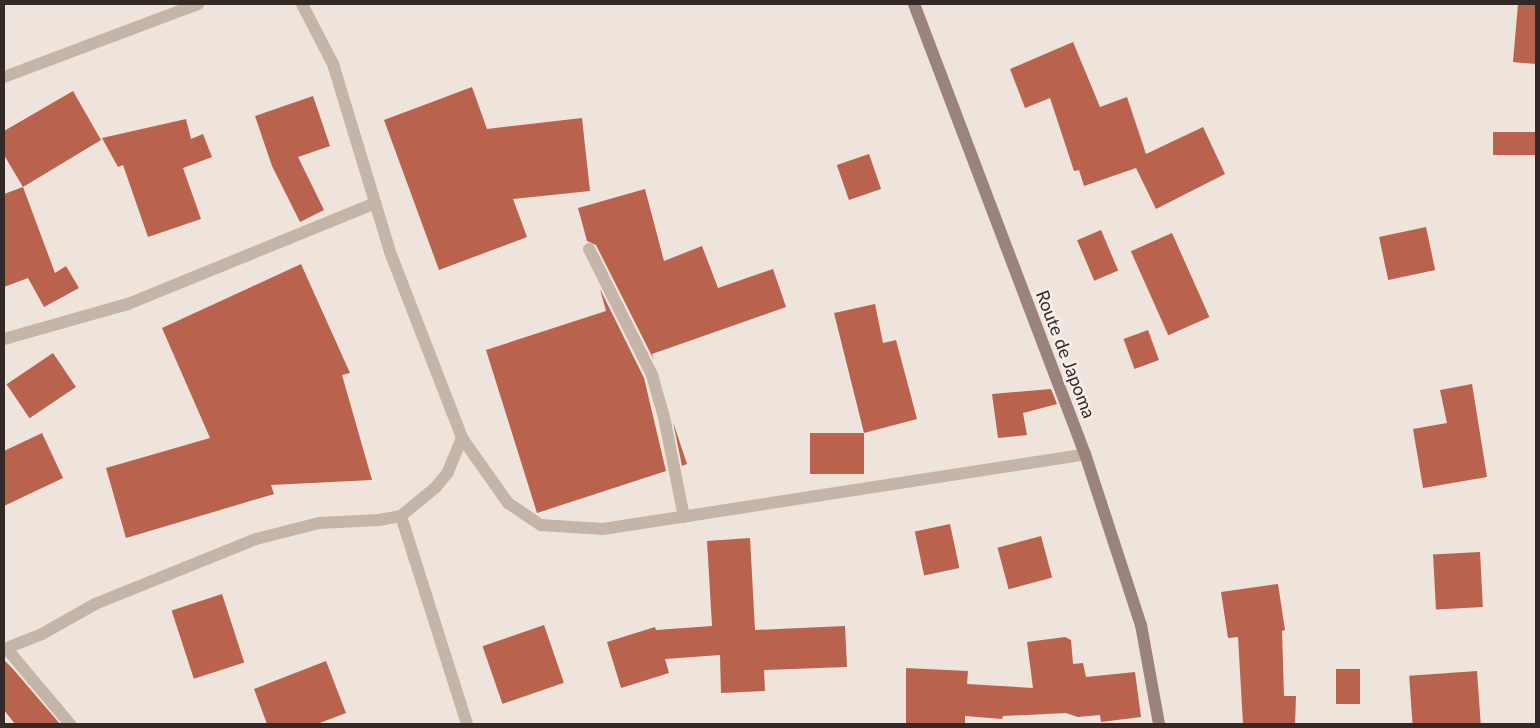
<!DOCTYPE html>
<style>
body{margin:0}
#map{position:relative;width:1540px;height:728px;overflow:hidden;background:#efe4db;font-family:Lato,sans-serif}
div>[style]{position:absolute}
[style*='--x']{left:calc(var(--x)*1px);top:calc(var(--y)*1px);width:calc(var(--w)*1px);rotate:calc(var(--a)*1deg)}
.building>*{inset:0;background:#b9624e;transform-origin:0 0}
.street>*{height:12px;margin:-6px;padding:0 6px;transform-origin:6px;border-radius:6px;background:#c5b4a8}
.secondary>*{height:12px;margin:-6px;padding:0 6px;transform-origin:6px;border-radius:6px;background:#99837a}
span{translate:-50% -50%;white-space:nowrap;text-align:center;line-height:1.15;-webkit-text-stroke:5px #f7eee7;paint-order:stroke}
.street-label{font-size:18px;color:#332a27}
.frame{position:absolute;inset:0;border:5px solid #332a27;pointer-events:none}
</style>
<div id="map">
<div class="building">
<i style="clip-path:polygon(1518px 4px,1536px 4px,1536px 64px,1513px 62px)"></i>
<i style="clip-path:polygon(1073px 42px,1100px 107px,1127px 97px,1146px 154px,1203px 127px,1225px 174px,1156px 209px,1136px 168px,1084px 186px,1079px 170px,1074px 171px,1050px 98px,1025px 108px,1010px 69px)"></i>
<i style="clip-path:polygon(472px 87px,487px 129px,582px 118px,590px 191px,513px 199px,527px 237px,439px 270px,384px 120px)"></i>
<i style="clip-path:polygon(73px 91px,101px 140px,23px 187px,4px 155px,4px 131px)"></i>
<i style="clip-path:polygon(313px 96px,330px 146px,298px 157px,324px 210px,300px 222px,272px 166px,255px 116px)"></i>
<i style="clip-path:polygon(186px 119px,191px 139px,203px 134px,212px 157px,183px 168px,201px 219px,148px 237px,123px 165px,118px 167px,102px 138px)"></i>
<i style="left:1536px;top:132px;width:23px;height:43px;rotate:90deg"></i>
<i style="left:869px;top:154px;width:37px;height:34px;rotate:71deg"></i>
<i style="clip-path:polygon(23px 187px,55px 273px,66px 266px,79px 288px,44px 307px,28px 278px,4px 287px,4px 194px)"></i>
<i style="clip-path:polygon(645px 189px,664px 261px,702px 246px,718px 288px,773px 269px,786px 307px,652px 354px,654px 360px,596px 245px,587px 241px,578px 208px)"></i>
<i style="left:1426px;top:227px;width:44px;height:48px;rotate:78deg"></i>
<i style="left:1101px;top:230px;width:44px;height:26px;rotate:67deg"></i>
<i style="left:1172px;top:233px;width:92px;height:45px;rotate:66deg"></i>
<i style="clip-path:polygon(301px 264px,350px 373px,342px 375px,372px 480px,271px 485px,274px 494px,126px 538px,106px 468px,210px 438px,162px 328px)"></i>
<i style="clip-path:polygon(600px 289px,644px 378px,666px 471px,537px 513px,486px 350px,606px 311px)"></i>
<i style="clip-path:polygon(875px 304px,883px 343px,896px 340px,917px 419px,864px 433px,834px 313px)"></i>
<i style="left:1148px;top:330px;width:32px;height:26px;rotate:70deg"></i>
<i style="left:53px;top:353px;width:41px;height:56px;rotate:56deg"></i>
<i style="clip-path:polygon(1472px 384px,1487px 477px,1423px 488px,1413px 429px,1447px 423px,1440px 390px)"></i>
<i style="clip-path:polygon(1051px 389px,1057px 404px,1023px 413px,1027px 435px,998px 438px,992px 394px)"></i>
<i style="clip-path:polygon(673px 422px,687px 464px,682px 466px)"></i>
<i style="clip-path:polygon(42px 433px,63px 478px,4px 506px,4px 451px)"></i>
<i style="left:810px;top:433px;width:54px;height:41px"></i>
<i style="left:950px;top:524px;width:45px;height:36px;rotate:78deg"></i>
<i style="left:1041px;top:536px;width:43px;height:45px;rotate:75deg"></i>
<i style="clip-path:polygon(750px 538px,755px 630px,845px 626px,847px 667px,764px 670px,765px 691px,721px 693px,720px 655px,665px 659px,669px 673px,621px 688px,607px 642px,655px 627px,656px 630px,712px 626px,707px 541px)"></i>
<i style="left:1480px;top:552px;width:55px;height:47px;rotate:87deg"></i>
<i style="clip-path:polygon(1278px 584px,1285px 630px,1282px 631px,1284px 696px,1296px 696px,1295px 724px,1243px 724px,1238px 637px,1228px 638px,1221px 592px)"></i>
<i style="left:222px;top:594px;width:72px;height:53px;rotate:72deg"></i>
<i style="left:544px;top:625px;width:61px;height:65px;rotate:71deg"></i>
<i style="clip-path:polygon(1065px 637px,1071px 640px,1073px 664px,1083px 663px,1086px 677px,1135px 672px,1141px 717px,1101px 722px,1100px 715px,1078px 717px,1066px 713px,1003px 716px,1002px 719px,965px 716px,965px 724px,906px 724px,906px 668px,968px 671px,967px 684px,1033px 688px,1027px 642px)"></i>
<i style="clip-path:polygon(4px 660px,13px 669px,60px 724px,15px 724px,4px 710px)"></i>
<i style="clip-path:polygon(326px 661px,346px 713px,317px 724px,267px 724px,254px 689px)"></i>
<i style="left:1336px;top:669px;width:24px;height:35px"></i>
<i style="left:1477px;top:671px;width:53px;height:68px;rotate:86deg"></i>
</div>
<div class="street">
<i style="--x:302;--y:4;--w:68;--a:62.7"></i>
<i style="--x:333;--y:64;--w:196;--a:73.1"></i>
<i style="--x:390;--y:252;--w:199;--a:68.8"></i>
<i style="--x:462;--y:438;--w:80;--a:54.7"></i>
<i style="--x:508;--y:503;--w:40;--a:34"></i>
<i style="--x:541;--y:525;--w:62;--a:3.7"></i>
<i style="--x:603;--y:529;--w:488;--a:-8.8"></i>
<i style="--x:4;--y:77;--w:207;--a:-20.6"></i>
<i style="--x:589;--y:249;--w:141;--a:63.4"></i>
<i style="--x:652;--y:375;--w:44;--a:74.1"></i>
<i style="--x:664;--y:417;--w:102;--a:78.7"></i>
<i style="--x:4;--y:339;--w:129;--a:-15.8"></i>
<i style="--x:128;--y:304;--w:267;--a:-22.2"></i>
<i style="--x:401;--y:516;--w:218;--a:72.4"></i>
<i style="--x:4;--y:649;--w:41;--a:-21.5"></i>
<i style="--x:42;--y:634;--w:61;--a:-29.5"></i>
<i style="--x:95;--y:604;--w:174;--a:-22"></i>
<i style="--x:256;--y:539;--w:65;--a:-14.3"></i>
<i style="--x:319;--y:523;--w:60;--a:-2.9"></i>
<i style="--x:379;--y:520;--w:22;--a:-10"></i>
<i style="--x:401;--y:516;--w:45;--a:-39.6"></i>
<i style="--x:436;--y:487;--w:19;--a:-51"></i>
<i style="--x:448;--y:472;--w:37;--a:-68"></i>
<i style="--x:7;--y:649;--w:98;--a:50"></i>
</div>
<div class="secondary">
<i style="--x:914;--y:4;--w:481;--a:69.2"></i>
<i style="--x:1085;--y:454;--w:180;--a:71.9"></i>
<i style="--x:1141;--y:625;--w:101;--a:79.7"></i>
</div>
<div class="street-label">
<span style="left:1066px;top:354px;rotate:69deg">Route de Japoma</span>
</div>
<div class="frame"></div>
</div>
